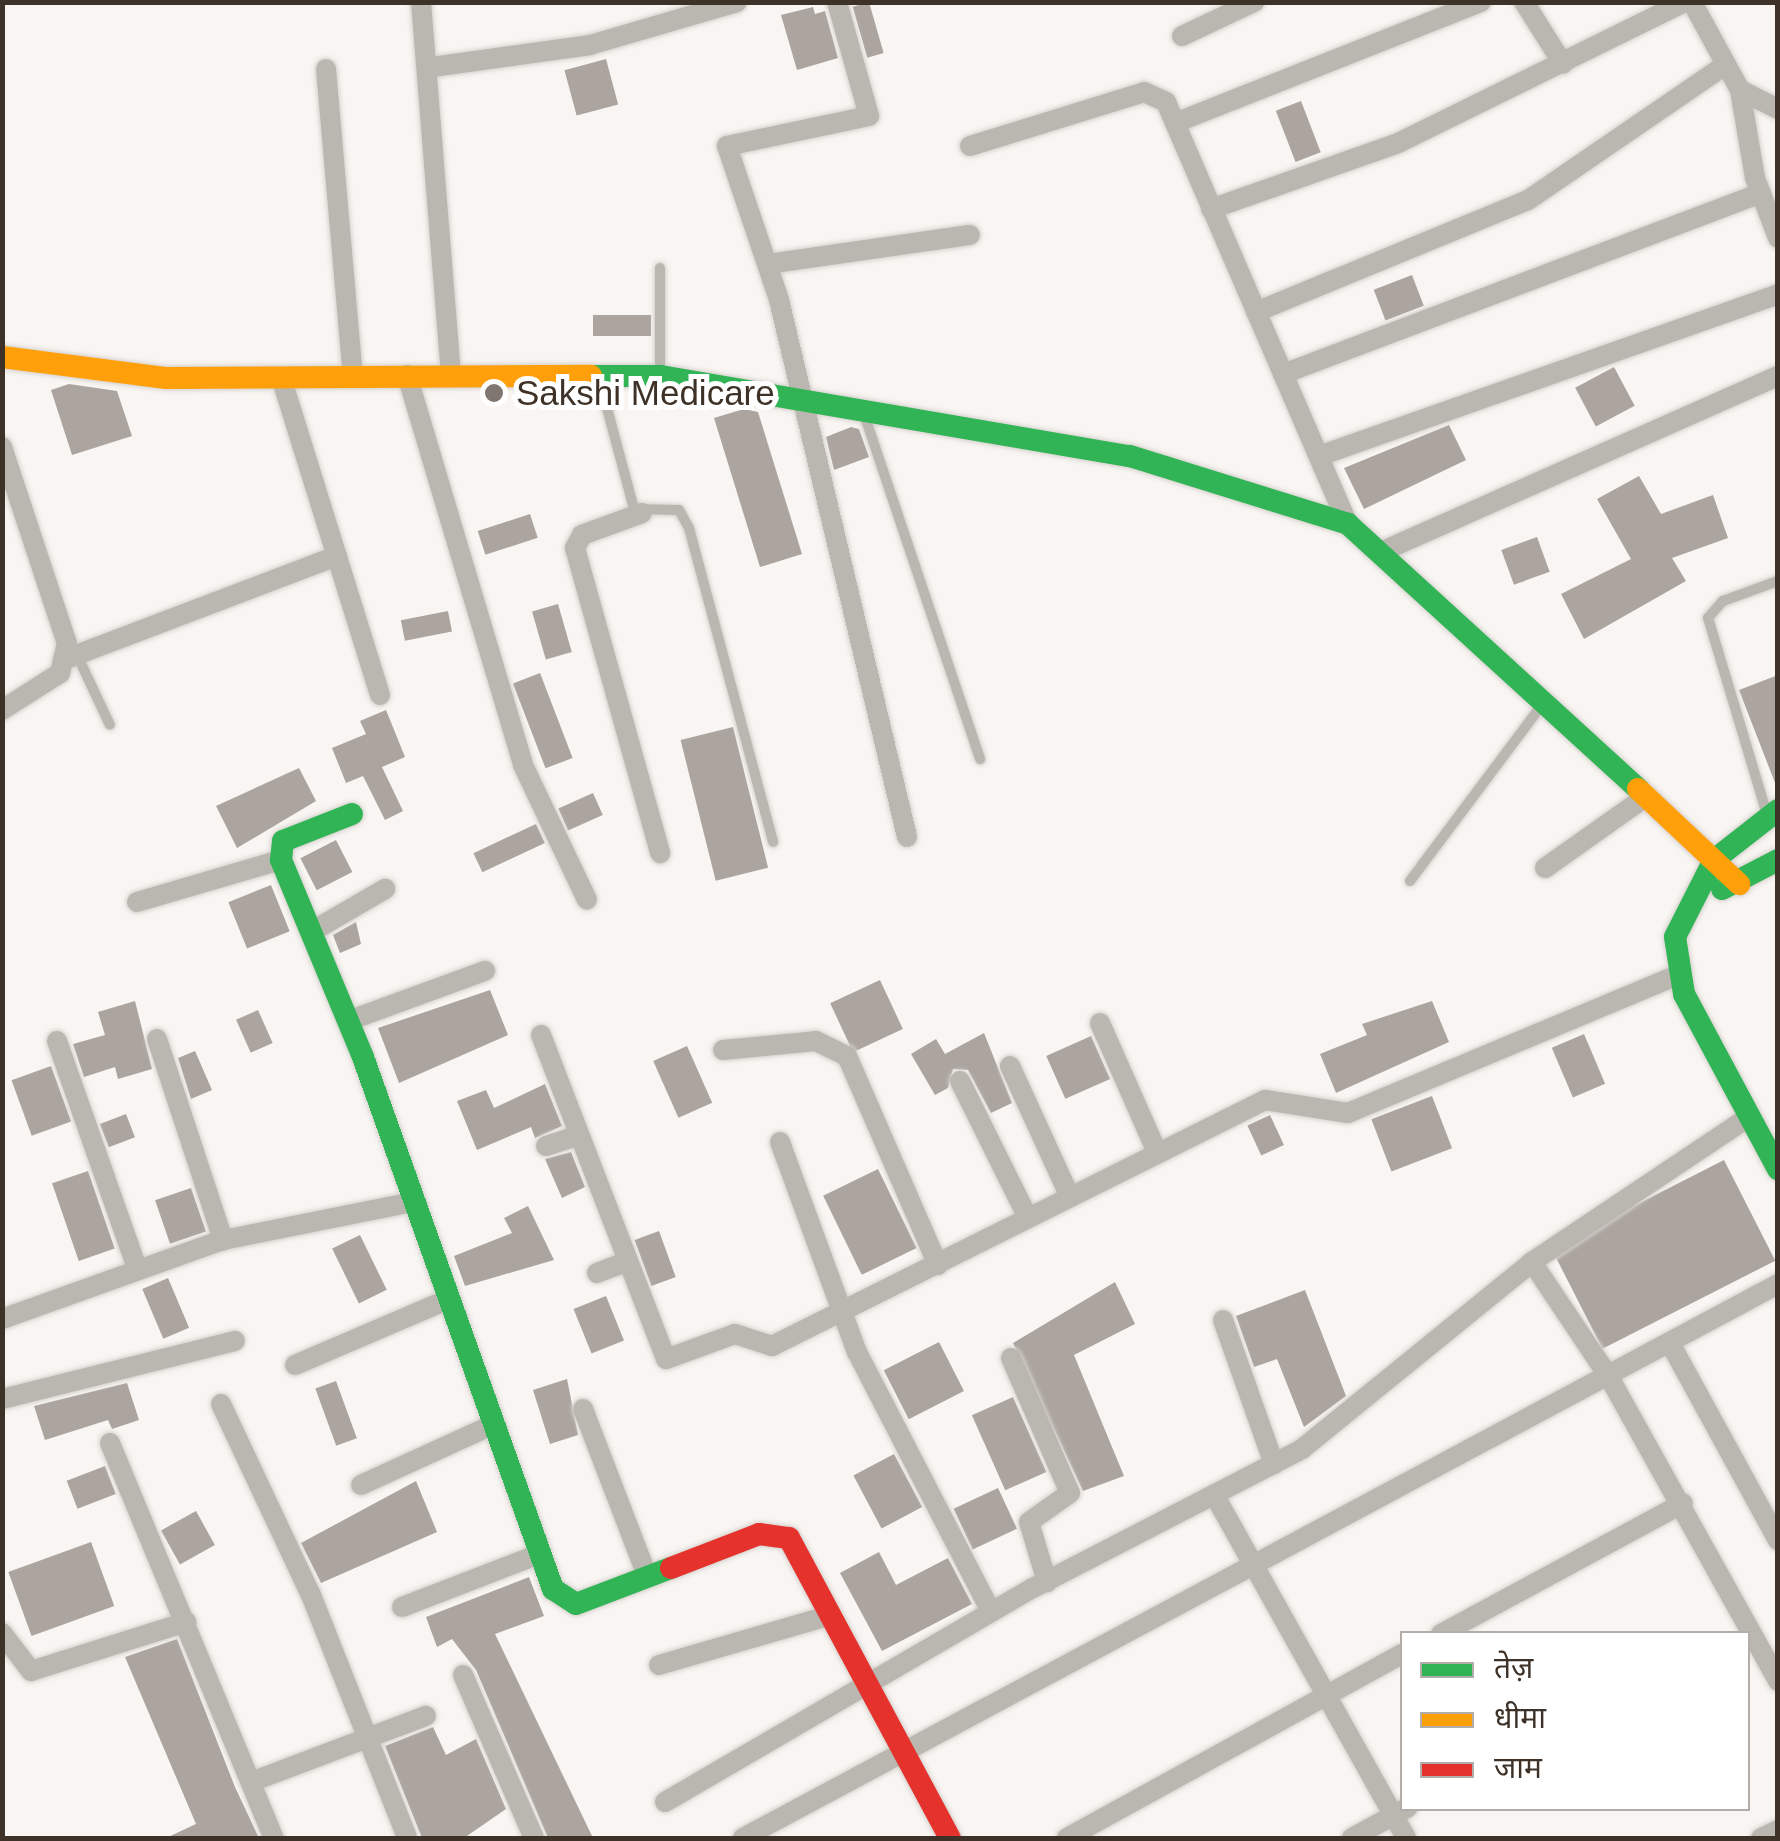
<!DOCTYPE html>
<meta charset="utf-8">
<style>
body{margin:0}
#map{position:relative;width:1780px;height:1841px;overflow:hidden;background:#f8f5f2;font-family:Helvetica,"Noto Sans Devanagari",sans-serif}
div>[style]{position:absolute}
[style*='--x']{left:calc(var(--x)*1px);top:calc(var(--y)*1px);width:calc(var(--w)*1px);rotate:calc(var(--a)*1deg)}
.building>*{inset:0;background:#aca59f;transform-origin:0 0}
.roads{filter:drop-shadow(0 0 2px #d6d2ce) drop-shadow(0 0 2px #d6d2ce)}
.lane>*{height:10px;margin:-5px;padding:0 5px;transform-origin:5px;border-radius:5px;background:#bab6b0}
.street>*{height:20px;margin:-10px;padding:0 10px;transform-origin:10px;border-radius:10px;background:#bab6b0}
.fast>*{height:22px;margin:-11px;padding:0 11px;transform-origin:11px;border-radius:11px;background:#30b455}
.slow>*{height:22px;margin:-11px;padding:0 11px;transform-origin:11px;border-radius:11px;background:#ff9f0a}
.jam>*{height:22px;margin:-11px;padding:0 11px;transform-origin:11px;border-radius:11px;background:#e5322d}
.dots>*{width:28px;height:28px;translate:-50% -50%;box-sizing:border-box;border:5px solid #fff;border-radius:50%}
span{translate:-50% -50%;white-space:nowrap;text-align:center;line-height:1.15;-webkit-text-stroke:10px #fff;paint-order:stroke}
.poi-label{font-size:35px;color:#3e3228}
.left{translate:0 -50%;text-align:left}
.frame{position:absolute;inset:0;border:5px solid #3e3228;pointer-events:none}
.legend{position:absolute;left:1400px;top:1631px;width:350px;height:180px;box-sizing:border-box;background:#fff;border:2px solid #b2ada9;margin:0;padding:12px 18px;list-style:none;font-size:30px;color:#3e3228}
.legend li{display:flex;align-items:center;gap:20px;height:50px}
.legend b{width:50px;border:2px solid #b2ada9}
</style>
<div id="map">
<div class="building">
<i style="left:869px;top:2px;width:53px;height:17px;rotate:74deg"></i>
<i style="clip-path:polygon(813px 7px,815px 14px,825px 11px,838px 58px,797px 70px,781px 15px)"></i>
<i style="left:606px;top:59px;width:47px;height:43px;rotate:75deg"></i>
<i style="left:1301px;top:101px;width:55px;height:27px;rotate:69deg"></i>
<i style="left:1412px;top:275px;width:33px;height:41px;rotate:69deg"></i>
<i style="left:593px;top:315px;width:58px;height:21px"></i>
<i style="left:1614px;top:367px;width:44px;height:44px;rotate:62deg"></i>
<i style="clip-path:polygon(69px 384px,117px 391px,132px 436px,72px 455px,51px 390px)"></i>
<i style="clip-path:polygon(744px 409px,758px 412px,802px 554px,760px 567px,714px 418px)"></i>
<i style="clip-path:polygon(1449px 425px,1466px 460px,1364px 509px,1344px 468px)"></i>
<i style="clip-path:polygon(851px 427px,859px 429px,869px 457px,834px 470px,826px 437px)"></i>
<i style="clip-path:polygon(1639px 476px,1661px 514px,1713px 495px,1728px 538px,1672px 558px,1686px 581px,1584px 639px,1561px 594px,1631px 559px,1597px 499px)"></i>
<i style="left:530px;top:514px;width:25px;height:55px;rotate:72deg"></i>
<i style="left:1537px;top:537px;width:37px;height:38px;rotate:70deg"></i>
<i style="left:558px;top:604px;width:50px;height:27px;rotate:74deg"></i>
<i style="left:448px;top:611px;width:21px;height:48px;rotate:79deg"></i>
<i style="left:540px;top:673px;width:91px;height:29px;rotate:69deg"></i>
<i style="clip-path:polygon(1778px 675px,1778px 788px,1777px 788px,1739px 690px)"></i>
<i style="clip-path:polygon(386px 710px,405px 757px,382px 767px,403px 811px,385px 820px,363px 776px,346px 783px,332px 748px,366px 734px,360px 721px)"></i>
<i style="left:733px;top:727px;width:145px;height:54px;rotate:76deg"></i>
<i style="clip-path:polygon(299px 768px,316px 801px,237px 848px,216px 806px)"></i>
<i style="left:593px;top:793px;width:24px;height:38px;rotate:66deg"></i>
<i style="left:536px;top:824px;width:21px;height:69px;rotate:65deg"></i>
<i style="left:336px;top:840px;width:36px;height:40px;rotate:63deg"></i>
<i style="left:271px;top:885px;width:50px;height:46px;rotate:68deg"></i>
<i style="clip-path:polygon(356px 922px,361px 944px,340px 953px,333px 935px)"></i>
<i style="left:880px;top:980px;width:54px;height:55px;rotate:65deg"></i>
<i style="clip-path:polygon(490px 990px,508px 1035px,399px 1083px,378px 1028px)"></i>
<i style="clip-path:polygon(135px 1001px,152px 1069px,118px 1079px,115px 1067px,84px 1077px,73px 1044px,105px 1035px,98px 1012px)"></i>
<i style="clip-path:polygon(1432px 1001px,1449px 1042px,1336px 1093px,1320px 1054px,1367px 1035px,1362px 1024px)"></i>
<i style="left:258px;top:1010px;width:36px;height:24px;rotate:66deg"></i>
<i style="clip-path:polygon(984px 1033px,1012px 1103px,991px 1113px,968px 1070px,953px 1069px,948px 1088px,935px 1095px,911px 1054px,936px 1039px,945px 1054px)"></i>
<i style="left:1584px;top:1034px;width:54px;height:35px;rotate:67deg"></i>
<i style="left:1091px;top:1036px;width:47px;height:49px;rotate:66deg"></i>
<i style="left:687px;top:1046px;width:62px;height:37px;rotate:66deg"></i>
<i style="clip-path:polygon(195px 1051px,212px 1090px,191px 1099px,178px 1058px)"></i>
<i style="left:51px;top:1066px;width:59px;height:42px;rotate:70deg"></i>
<i style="clip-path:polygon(545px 1084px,562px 1126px,535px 1138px,531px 1127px,477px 1150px,457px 1101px,486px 1090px,494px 1108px)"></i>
<i style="left:1432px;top:1096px;width:56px;height:65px;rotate:69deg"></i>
<i style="left:126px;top:1114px;width:25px;height:28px;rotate:69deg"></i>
<i style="left:1270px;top:1115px;width:33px;height:25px;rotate:65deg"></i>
<i style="clip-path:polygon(571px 1152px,585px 1187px,562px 1198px,545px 1159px)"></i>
<i style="left:1724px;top:1160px;width:113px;height:194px;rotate:63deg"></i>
<i style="left:878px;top:1169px;width:88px;height:61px;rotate:64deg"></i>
<i style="left:88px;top:1171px;width:82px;height:38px;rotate:71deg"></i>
<i style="left:191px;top:1188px;width:46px;height:38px;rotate:71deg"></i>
<i style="clip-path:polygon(528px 1206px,554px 1260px,465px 1286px,454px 1256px,512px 1233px,504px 1218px)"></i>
<i style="left:659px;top:1231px;width:49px;height:26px;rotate:70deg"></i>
<i style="left:360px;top:1235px;width:61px;height:31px;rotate:64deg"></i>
<i style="left:168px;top:1278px;width:54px;height:28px;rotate:67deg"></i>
<i style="clip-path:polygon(1115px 1282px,1135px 1324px,1074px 1355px,1124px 1476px,1083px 1491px,1013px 1343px)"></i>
<i style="clip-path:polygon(1305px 1290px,1346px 1396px,1304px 1427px,1277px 1359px,1254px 1367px,1236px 1316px)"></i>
<i style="left:606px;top:1296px;width:48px;height:35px;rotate:68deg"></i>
<i style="left:939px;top:1342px;width:55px;height:62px;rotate:63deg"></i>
<i style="clip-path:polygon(567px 1379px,578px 1435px,550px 1444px,533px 1390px)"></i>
<i style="left:336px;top:1381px;width:61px;height:22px;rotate:70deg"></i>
<i style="clip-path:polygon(127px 1383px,139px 1420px,112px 1429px,108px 1420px,45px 1440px,34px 1406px)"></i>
<i style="left:1013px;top:1397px;width:82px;height:45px;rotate:66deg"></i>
<i style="left:894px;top:1454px;width:60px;height:46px;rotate:62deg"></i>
<i style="left:105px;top:1466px;width:30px;height:41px;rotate:69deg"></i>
<i style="clip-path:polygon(416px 1481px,437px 1532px,321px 1583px,301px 1543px)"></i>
<i style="left:998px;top:1488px;width:45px;height:49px;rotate:65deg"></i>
<i style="left:196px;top:1511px;width:39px;height:40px;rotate:61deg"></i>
<i style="left:91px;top:1542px;width:68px;height:88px;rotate:70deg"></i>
<i style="clip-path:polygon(879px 1552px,896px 1585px,948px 1558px,972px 1604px,882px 1651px,840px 1573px)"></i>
<i style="clip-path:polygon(529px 1577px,544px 1616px,495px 1634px,593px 1838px,548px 1838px,476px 1670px,452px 1639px,437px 1647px,426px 1617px)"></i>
<i style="clip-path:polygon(177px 1639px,235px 1787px,259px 1838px,166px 1838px,196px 1824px,125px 1657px)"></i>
<i style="clip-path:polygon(433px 1727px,446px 1755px,476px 1739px,506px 1809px,464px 1838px,422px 1838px,385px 1746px)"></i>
</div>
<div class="roads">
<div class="lane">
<i style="--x:660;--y:375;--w:107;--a:-90"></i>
<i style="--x:600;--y:382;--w:131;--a:75"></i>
<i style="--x:634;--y:509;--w:45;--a:1.3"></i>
<i style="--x:679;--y:510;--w:21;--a:61"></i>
<i style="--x:689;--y:528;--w:325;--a:75"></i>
<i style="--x:865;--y:417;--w:361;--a:71.4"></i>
<i style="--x:77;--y:655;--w:77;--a:64.8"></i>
<i style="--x:1766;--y:811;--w:202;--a:-106.7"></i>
<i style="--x:1708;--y:618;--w:23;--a:-49"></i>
<i style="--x:1723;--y:601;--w:59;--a:-20"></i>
<i style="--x:1410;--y:881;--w:219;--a:-53.2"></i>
</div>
<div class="street">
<i style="--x:421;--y:2;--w:374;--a:85.4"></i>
<i style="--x:837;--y:2;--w:118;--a:74.3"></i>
<i style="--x:869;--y:116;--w:145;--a:168.1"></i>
<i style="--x:727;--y:146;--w:163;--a:71.3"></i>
<i style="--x:779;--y:300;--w:552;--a:76.59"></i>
<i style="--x:1524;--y:2;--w:73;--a:57.8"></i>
<i style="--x:1692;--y:2;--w:100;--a:61.4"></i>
<i style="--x:1740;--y:90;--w:42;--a:26.6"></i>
<i style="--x:1182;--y:36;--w:80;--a:-25.3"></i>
<i style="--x:432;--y:67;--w:160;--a:-7.9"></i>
<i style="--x:590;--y:45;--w:153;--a:-16.3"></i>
<i style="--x:326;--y:69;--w:308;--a:85"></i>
<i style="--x:1740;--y:90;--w:89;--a:80.3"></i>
<i style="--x:1755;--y:178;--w:64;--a:69"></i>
<i style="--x:1175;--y:123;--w:329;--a:-21.6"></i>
<i style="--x:970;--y:146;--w:182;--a:-17.2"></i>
<i style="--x:1144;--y:92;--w:24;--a:24"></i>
<i style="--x:1166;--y:102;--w:460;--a:66.7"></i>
<i style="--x:1211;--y:209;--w:198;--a:-19.4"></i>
<i style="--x:1398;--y:143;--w:319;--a:-26.2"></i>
<i style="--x:768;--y:264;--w:204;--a:-8.2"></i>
<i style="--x:1256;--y:312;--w:294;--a:-22.4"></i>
<i style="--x:1528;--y:200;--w:237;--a:-34.4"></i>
<i style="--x:1283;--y:374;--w:511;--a:-20.74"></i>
<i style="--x:407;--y:375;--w:407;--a:73.4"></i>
<i style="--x:523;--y:765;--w:149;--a:64.6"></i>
<i style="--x:281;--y:377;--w:333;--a:72.7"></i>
<i style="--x:2;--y:447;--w:206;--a:71.7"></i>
<i style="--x:67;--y:643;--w:31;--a:103"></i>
<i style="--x:60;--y:673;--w:69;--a:147.5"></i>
<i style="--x:1319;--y:456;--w:487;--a:-19.4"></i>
<i style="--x:642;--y:513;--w:64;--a:159.9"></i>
<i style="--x:582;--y:535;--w:15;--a:118"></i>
<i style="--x:575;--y:548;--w:317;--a:74.4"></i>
<i style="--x:1383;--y:551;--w:432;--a:-23.9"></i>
<i style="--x:63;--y:660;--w:293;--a:-20.8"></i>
<i style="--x:1545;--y:868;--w:121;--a:-35.3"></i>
<i style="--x:137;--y:902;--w:150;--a:-16.3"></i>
<i style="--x:311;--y:932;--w:86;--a:-30.2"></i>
<i style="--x:348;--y:1021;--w:146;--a:-20.1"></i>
<i style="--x:1100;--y:1023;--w:141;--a:66.2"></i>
<i style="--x:541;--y:1035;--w:347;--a:68.9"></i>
<i style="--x:666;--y:1359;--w:73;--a:-19.9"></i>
<i style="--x:735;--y:1334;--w:39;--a:18"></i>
<i style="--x:772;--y:1346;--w:551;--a:-26.52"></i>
<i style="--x:1265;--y:1100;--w:84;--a:8.9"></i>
<i style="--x:1348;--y:1113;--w:360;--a:-22.7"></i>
<i style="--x:157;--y:1039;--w:212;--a:71.8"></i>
<i style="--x:57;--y:1041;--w:241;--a:70.6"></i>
<i style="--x:723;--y:1050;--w:93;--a:-5.5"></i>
<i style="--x:816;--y:1041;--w:34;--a:26"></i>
<i style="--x:847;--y:1056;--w:228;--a:66.5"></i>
<i style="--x:1010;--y:1066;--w:144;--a:65.4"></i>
<i style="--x:960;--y:1081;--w:153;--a:63.6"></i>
<i style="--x:780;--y:1142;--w:224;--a:69.9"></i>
<i style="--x:857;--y:1352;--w:292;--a:62.7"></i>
<i style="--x:546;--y:1146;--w:35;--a:-18"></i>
<i style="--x:1532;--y:1262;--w:138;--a:56.2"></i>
<i style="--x:1609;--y:1377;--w:348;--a:60.9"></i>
<i style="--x:597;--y:1273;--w:33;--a:-21"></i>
<i style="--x:2;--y:1319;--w:235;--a:-19.7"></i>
<i style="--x:223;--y:1240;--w:194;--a:-11.3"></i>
<i style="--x:1223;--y:1320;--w:153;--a:70.5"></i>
<i style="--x:1670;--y:1343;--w:225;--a:61.3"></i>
<i style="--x:1011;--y:1358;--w:147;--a:66.4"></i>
<i style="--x:1070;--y:1493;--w:50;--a:144.7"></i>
<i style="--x:1029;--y:1522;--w:63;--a:73.3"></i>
<i style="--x:295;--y:1365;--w:165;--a:-23.2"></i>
<i style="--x:2;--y:1399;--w:240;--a:-14"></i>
<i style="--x:221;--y:1404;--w:211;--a:64.8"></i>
<i style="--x:311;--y:1595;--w:261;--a:68.4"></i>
<i style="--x:583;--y:1409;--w:179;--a:69"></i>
<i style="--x:110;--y:1443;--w:428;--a:67.5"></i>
<i style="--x:361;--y:1485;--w:142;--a:-24.6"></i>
<i style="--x:1215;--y:1496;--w:392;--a:60.8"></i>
<i style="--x:402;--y:1607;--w:147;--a:-21.1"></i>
<i style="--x:2;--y:1633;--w:48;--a:52.7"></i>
<i style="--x:31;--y:1671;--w:163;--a:-17.5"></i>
<i style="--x:1441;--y:1634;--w:275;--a:-28.4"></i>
<i style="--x:659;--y:1665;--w:179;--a:-16.2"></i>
<i style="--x:463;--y:1675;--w:178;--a:66.5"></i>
<i style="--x:251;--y:1782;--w:187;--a:-20.7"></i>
<i style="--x:665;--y:1802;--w:426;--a:-30.2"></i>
<i style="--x:1033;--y:1588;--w:303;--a:-27.3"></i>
<i style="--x:1302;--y:1449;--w:296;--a:-39.1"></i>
<i style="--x:1532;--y:1262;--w:261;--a:-33.8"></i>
<i style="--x:743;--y:1838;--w:1174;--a:-28.16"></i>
<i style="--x:1067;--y:1838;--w:382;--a:-28.8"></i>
<i style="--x:1352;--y:1838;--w:63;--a:-28.6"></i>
<i style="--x:1761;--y:1838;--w:19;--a:-25"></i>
</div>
<div class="fast">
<i style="--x:591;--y:376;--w:69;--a:0"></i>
<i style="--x:660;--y:376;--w:477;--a:9.7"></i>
<i style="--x:1130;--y:456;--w:228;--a:17.3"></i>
<i style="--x:1348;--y:524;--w:393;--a:42.4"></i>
<i style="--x:1778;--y:810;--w:81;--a:142"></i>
<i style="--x:1714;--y:860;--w:86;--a:116.9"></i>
<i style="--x:1675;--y:937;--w:58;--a:81"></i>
<i style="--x:1684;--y:994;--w:199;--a:61.8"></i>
<i style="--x:352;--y:814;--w:74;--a:158.6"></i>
<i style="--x:283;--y:841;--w:19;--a:96"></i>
<i style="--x:281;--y:860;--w:213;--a:67.4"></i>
<i style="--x:363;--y:1057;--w:565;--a:70.35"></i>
<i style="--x:553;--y:1589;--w:27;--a:33"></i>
<i style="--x:576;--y:1604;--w:102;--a:-20.8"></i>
<i style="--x:1722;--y:889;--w:63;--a:-27.4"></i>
</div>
<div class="slow">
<i style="--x:2;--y:357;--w:166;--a:7.3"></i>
<i style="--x:167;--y:378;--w:424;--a:-0.3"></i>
<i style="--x:1638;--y:789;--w:139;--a:43.2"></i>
</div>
<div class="jam">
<i style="--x:671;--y:1568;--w:94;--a:-21.1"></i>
<i style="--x:759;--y:1534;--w:30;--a:8"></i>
<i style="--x:789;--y:1538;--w:340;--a:61.8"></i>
</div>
</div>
<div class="dots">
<i style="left:494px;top:393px;background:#7f766f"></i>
</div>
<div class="poi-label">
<span class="left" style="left:516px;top:393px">Sakshi Medicare</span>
</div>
<div class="frame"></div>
<ul class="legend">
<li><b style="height:12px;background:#30b455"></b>तेज़</li>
<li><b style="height:12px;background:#ff9f0a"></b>धीमा</li>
<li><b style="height:12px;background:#e5322d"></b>जाम</li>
</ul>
</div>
